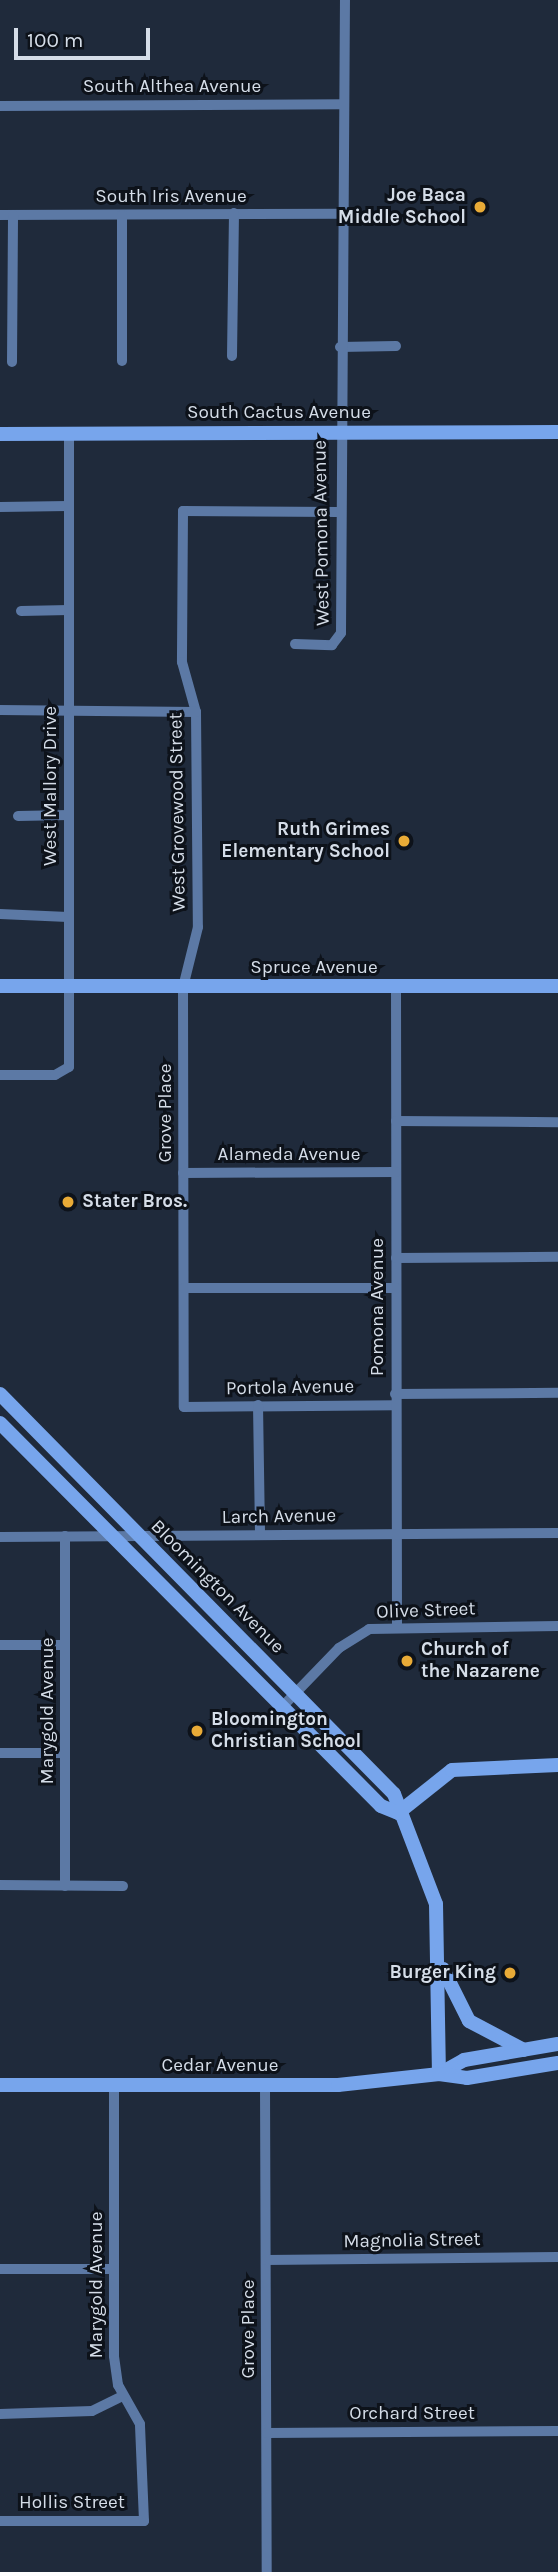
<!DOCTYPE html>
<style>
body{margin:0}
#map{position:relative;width:558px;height:2572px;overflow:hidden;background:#1f2a3b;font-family:Karla,sans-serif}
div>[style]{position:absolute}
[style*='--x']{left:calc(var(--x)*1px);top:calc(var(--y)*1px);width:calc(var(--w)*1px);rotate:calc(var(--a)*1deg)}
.street>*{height:10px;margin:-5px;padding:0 5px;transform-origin:5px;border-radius:5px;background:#5c79a5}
.secondary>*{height:14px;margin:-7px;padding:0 7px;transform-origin:7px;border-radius:7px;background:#77a5ec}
.dots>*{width:19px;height:19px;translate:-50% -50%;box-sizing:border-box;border:4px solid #0d121a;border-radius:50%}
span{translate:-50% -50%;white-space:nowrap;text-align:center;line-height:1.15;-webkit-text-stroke:6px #0d121a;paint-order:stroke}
.street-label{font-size:19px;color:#d5dde8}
.poi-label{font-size:19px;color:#d5dde8;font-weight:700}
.right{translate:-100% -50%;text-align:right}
.left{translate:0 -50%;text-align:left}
.scale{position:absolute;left:14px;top:28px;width:136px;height:32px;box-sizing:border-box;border:4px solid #d5dde8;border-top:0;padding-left:9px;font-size:21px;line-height:24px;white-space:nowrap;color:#d5dde8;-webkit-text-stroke:5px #0d121a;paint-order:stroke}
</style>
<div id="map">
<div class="street">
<i style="--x:0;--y:106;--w:344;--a:-0.3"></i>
<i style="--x:0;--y:215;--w:342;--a:-0.2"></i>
<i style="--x:340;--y:347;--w:56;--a:-1"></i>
<i style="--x:232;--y:356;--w:143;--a:-89.2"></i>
<i style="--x:122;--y:361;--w:146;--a:-90"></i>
<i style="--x:12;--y:362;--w:147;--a:-89.6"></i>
<i style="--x:0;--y:507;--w:68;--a:-0.8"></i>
<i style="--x:339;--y:512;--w:156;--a:-179.6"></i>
<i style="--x:183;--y:511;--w:151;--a:90.4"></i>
<i style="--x:182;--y:662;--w:52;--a:74.4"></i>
<i style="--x:196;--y:712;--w:215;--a:89.5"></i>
<i style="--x:198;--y:927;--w:62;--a:104"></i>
<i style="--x:183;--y:987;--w:420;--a:89.9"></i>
<i style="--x:184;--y:1407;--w:211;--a:-0.5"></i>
<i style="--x:21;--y:611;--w:48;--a:-1.2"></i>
<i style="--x:295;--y:644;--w:37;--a:2"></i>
<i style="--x:332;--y:645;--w:15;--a:-53"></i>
<i style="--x:341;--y:633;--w:633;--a:-89.64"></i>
<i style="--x:0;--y:710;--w:196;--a:0.6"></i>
<i style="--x:18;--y:816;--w:51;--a:-1.1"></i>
<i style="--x:0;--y:914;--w:68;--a:2.5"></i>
<i style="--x:396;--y:988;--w:639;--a:89.91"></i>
<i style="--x:0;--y:1075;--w:55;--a:0"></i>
<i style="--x:55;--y:1075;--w:16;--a:-30"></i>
<i style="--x:69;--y:1067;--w:634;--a:-90"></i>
<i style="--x:396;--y:1121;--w:162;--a:0.4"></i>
<i style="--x:183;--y:1173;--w:213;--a:-0.3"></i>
<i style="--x:396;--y:1258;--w:162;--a:-0.4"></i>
<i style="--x:184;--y:1288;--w:212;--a:0"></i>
<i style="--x:395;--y:1394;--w:163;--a:-0.4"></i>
<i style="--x:258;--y:1405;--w:130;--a:89.1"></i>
<i style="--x:0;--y:1537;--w:558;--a:-0.41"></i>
<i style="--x:0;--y:1645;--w:65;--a:0"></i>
<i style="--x:283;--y:1706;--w:81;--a:-46"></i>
<i style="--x:339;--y:1648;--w:36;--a:-32"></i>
<i style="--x:369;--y:1629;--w:189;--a:-0.9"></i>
<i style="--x:0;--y:1753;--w:65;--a:0"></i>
<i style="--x:0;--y:1885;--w:123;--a:0.5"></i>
<i style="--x:65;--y:1886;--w:350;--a:-90"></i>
<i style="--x:265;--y:2086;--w:486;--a:89.8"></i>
<i style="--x:266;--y:2260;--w:292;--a:-0.6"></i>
<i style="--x:0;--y:2269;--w:114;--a:0"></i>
<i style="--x:0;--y:2414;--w:92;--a:-1.9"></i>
<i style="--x:92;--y:2411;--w:34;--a:-26"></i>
<i style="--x:267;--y:2433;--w:291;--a:-0.4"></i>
<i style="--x:0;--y:2521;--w:144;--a:0"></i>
<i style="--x:144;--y:2521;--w:97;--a:-92.4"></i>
<i style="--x:140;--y:2424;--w:45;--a:-119.4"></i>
<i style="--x:118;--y:2385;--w:29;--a:-98"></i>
<i style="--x:114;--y:2356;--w:271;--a:-90"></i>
</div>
<div class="secondary">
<i style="--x:0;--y:434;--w:558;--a:-0.21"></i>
<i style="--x:0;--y:986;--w:558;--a:0"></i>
<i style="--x:0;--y:1394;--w:561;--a:45.43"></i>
<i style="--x:394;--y:1794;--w:118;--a:69.1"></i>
<i style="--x:436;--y:1904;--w:170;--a:89"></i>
<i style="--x:0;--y:1423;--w:540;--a:45.15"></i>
<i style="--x:381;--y:1806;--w:18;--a:22"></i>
<i style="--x:398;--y:1813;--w:69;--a:-38.5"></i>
<i style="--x:452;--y:1770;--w:106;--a:-2.7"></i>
<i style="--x:443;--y:1969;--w:58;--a:63.4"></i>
<i style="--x:469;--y:2021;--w:62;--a:27.8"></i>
<i style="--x:439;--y:2074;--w:29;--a:-29"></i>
<i style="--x:464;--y:2060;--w:95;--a:-9.7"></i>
<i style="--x:0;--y:2085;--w:338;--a:0"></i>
<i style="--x:338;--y:2085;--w:102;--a:-6.2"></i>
<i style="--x:439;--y:2074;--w:28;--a:8"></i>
<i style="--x:467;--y:2078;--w:92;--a:-9.4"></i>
</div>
<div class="dots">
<i style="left:480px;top:207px;background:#e9ab37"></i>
<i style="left:404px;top:841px;background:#e9ab37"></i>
<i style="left:68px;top:1202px;background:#e9ab37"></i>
<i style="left:407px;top:1661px;background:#e9ab37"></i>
<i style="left:197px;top:1731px;background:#e9ab37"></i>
<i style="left:510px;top:1973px;background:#e9ab37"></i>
</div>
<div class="street-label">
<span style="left:172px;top:87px">South Althea Avenue</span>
<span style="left:171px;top:197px">South Iris Avenue</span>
<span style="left:279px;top:413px">South Cactus Avenue</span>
<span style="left:322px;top:533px;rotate:-91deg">West Pomona Avenue</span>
<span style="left:51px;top:786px;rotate:-90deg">West Mallory Drive</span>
<span style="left:178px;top:812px;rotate:-91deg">West Grovewood Street</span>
<span style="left:314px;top:968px">Spruce Avenue</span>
<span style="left:166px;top:1113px;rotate:-90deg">Grove Place</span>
<span style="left:289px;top:1155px">Alameda Avenue</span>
<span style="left:378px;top:1307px;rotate:-90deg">Pomona Avenue</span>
<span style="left:290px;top:1388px;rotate:-1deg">Portola Avenue</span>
<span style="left:279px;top:1517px;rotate:-1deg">Larch Avenue</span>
<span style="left:217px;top:1587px;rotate:45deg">Bloomington Avenue</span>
<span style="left:426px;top:1611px;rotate:-2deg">Olive Street</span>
<span style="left:48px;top:1711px;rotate:-90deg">Marygold Avenue</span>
<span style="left:220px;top:2066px">Cedar Avenue</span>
<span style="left:412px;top:2241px;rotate:-1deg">Magnolia Street</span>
<span style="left:97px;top:2285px;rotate:-90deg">Marygold Avenue</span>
<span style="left:249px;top:2329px;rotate:-90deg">Grove Place</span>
<span style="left:412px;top:2414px">Orchard Street</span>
<span style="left:72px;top:2503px">Hollis Street</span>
</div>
<div class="poi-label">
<span class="right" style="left:466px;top:207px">Joe Baca<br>Middle School</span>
<span class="right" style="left:390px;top:841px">Ruth Grimes<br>Elementary School</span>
<span class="left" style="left:82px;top:1202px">Stater Bros.</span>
<span class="left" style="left:421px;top:1661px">Church of<br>the Nazarene</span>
<span class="left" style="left:211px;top:1731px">Bloomington<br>Christian School</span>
<span class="right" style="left:496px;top:1973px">Burger King</span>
</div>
<div class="scale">100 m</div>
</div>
